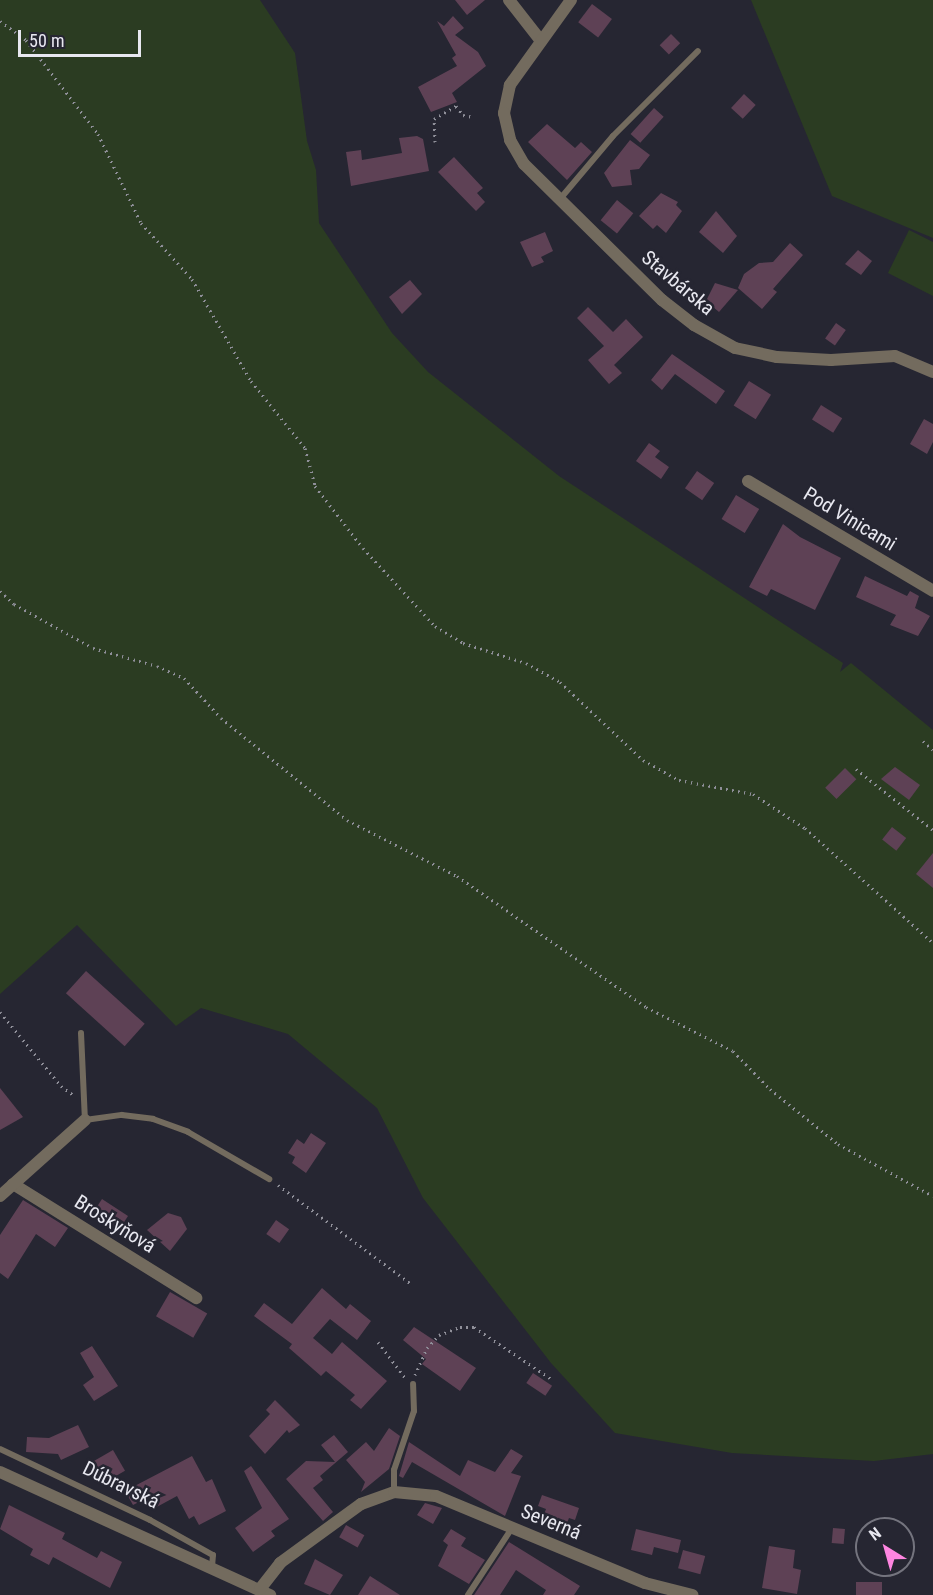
<!DOCTYPE html>
<meta charset="utf-8">
<style>
body{margin:0}
#map{position:relative;width:933px;height:1595px;overflow:hidden;background:#262632;font-family:"Roboto Condensed",sans-serif}
div>[style]{position:absolute}
[style*='--x']{left:calc(var(--x)*1px);top:calc(var(--y)*1px);width:calc(var(--w)*1px);rotate:calc(var(--a)*1deg)}
.green>*{inset:0;background:#2b3c22}
.building>*{inset:0;background:#5e4155;transform-origin:0 0}
.path>*{height:3px;margin-top:-1.5px;transform-origin:0;background:repeating-linear-gradient(90deg,#90909a 0 1.5px,transparent 0 6px)}
.lane>*{height:6px;margin:-3px;padding:0 3px;transform-origin:3px;border-radius:3px;background:#736b5e}
.street>*{height:12px;margin:-6px;padding:0 6px;transform-origin:6px;border-radius:6px;background:#736b5e}
span{translate:-50% -50%;white-space:nowrap;text-align:center;line-height:1.15;-webkit-text-stroke:5px #262632;paint-order:stroke}
.street-label{font-size:20px;color:#e8e8f0}
.north{position:absolute;left:855px;top:1517px;width:60px;height:60px;box-sizing:border-box;background:#262632;border:2px solid #74747e;border-radius:50%;rotate:323deg;font-size:16px;font-weight:700;line-height:24px;text-align:center;color:#e8e8f0}
.north::after{content:'';display:block;margin:auto;width:21px;height:27px;background:#fe85e0;clip-path:polygon(50% 0,100% 100%,50% 72%,0 100%)}
.scale{position:absolute;left:18px;top:30px;width:123px;height:27px;box-sizing:border-box;border:3px solid #e8e8f0;border-top:0;padding-left:8px;font-size:18px;line-height:21px;white-space:nowrap;color:#e8e8f0;-webkit-text-stroke:4px #262632;paint-order:stroke}
</style>
<div id="map">
<div class="green">
<i style="clip-path:polygon(0 0,260px 0,295px 53px,307px 141px,316px 170px,319px 223px,392px 333px,428px 372px,559px 476px,843px 663px,840px 672px,851px 663px,933px 730px,933px 1454px,874px 1461px,732px 1453px,615px 1433px,551px 1363px,423px 1198px,377px 1108px,288px 1034px,201px 1008px,176px 1026px,77px 925px,0 994px)"></i>
<i style="clip-path:polygon(751px 0,933px 0,933px 238px,832px 196px)"></i>
<i style="clip-path:polygon(909px 230px,933px 242px,933px 296px,888px 273px)"></i>
</div>
<div class="building">
<i style="clip-path:polygon(455px 0,485px 0,467px 15px)"></i>
<i style="left:592px;top:4px;width:25px;height:23px;rotate:37deg"></i>
<i style="clip-path:polygon(453px 16px,464px 28px,455px 35px,478px 52px,486px 66px,452px 93px,457px 102px,431px 112px,418px 87px,457px 66px,452px 58px,456px 55px,437px 21px,444px 26px)"></i>
<i style="left:671px;top:34px;width:13px;height:16px;rotate:45deg"></i>
<i style="left:744px;top:94px;width:16px;height:19px;rotate:43deg"></i>
<i style="left:654px;top:108px;width:13px;height:35px;rotate:42deg"></i>
<i style="clip-path:polygon(547px 124px,575px 148px,581px 142px,592px 152px,567px 180px,528px 142px)"></i>
<i style="clip-path:polygon(417px 136px,423px 139px,429px 171px,351px 186px,346px 152px,361px 150px,362px 160px,402px 153px,399px 138px)"></i>
<i style="clip-path:polygon(630px 140px,650px 155px,639px 169px,630px 170px,632px 185px,612px 187px,604px 173px)"></i>
<i style="clip-path:polygon(454px 157px,483px 188px,477px 193px,485px 202px,476px 211px,438px 172px)"></i>
<i style="clip-path:polygon(661px 193px,678px 202px,676px 205px,682px 211px,666px 233px,657px 225px,653px 229px,639px 216px)"></i>
<i style="left:617px;top:200px;width:21px;height:26px;rotate:39deg"></i>
<i style="clip-path:polygon(716px 211px,737px 236px,723px 253px,699px 232px)"></i>
<i style="clip-path:polygon(545px 232px,553px 251px,541px 257px,544px 262px,532px 267px,520px 242px)"></i>
<i style="clip-path:polygon(790px 243px,803px 255px,773px 289px,777px 292px,762px 309px,738px 288px,744px 274px,759px 263px,773px 262px)"></i>
<i style="clip-path:polygon(858px 250px,872px 261px,861px 275px,845px 264px)"></i>
<i style="clip-path:polygon(410px 280px,422px 294px,402px 314px,389px 297px)"></i>
<i style="clip-path:polygon(715px 283px,738px 290px,719px 312px,706px 301px)"></i>
<i style="clip-path:polygon(588px 307px,613px 332px,626px 319px,643px 337px,614px 365px,622px 373px,609px 384px,588px 360px,604px 346px,577px 318px)"></i>
<i style="left:836px;top:323px;width:12px;height:19px;rotate:35deg"></i>
<i style="clip-path:polygon(672px 354px,725px 391px,716px 404px,675px 374px,662px 390px,651px 380px)"></i>
<i style="left:749px;top:381px;width:26px;height:29px;rotate:32deg"></i>
<i style="left:821px;top:405px;width:25px;height:17px;rotate:32deg"></i>
<i style="clip-path:polygon(924px 419px,933px 424px,933px 442px,927px 454px,910px 444px)"></i>
<i style="clip-path:polygon(649px 443px,660px 451px,655px 457px,669px 467px,661px 479px,636px 461px)"></i>
<i style="left:697px;top:471px;width:21px;height:21px;rotate:35deg"></i>
<i style="left:736px;top:495px;width:27px;height:28px;rotate:31deg"></i>
<i style="clip-path:polygon(783px 524px,800px 537px,841px 558px,815px 610px,771px 589px,767px 596px,749px 587px)"></i>
<i style="clip-path:polygon(865px 576px,907px 596px,910px 591px,919px 596px,915px 608px,930px 616px,918px 636px,890px 625px,896px 615px,856px 597px)"></i>
<i style="clip-path:polygon(895px 767px,920px 785px,909px 800px,881px 779px)"></i>
<i style="left:845px;top:768px;width:16px;height:28px;rotate:45deg"></i>
<i style="left:892px;top:827px;width:18px;height:16px;rotate:38deg"></i>
<i style="clip-path:polygon(933px 853px,933px 888px,916px 874px)"></i>
<i style="left:86px;top:971px;width:79px;height:30px;rotate:42deg"></i>
<i style="clip-path:polygon(0 1088px,23px 1117px,0 1130px)"></i>
<i style="clip-path:polygon(311px 1133px,326px 1143px,306px 1173px,292px 1163px,295px 1157px,288px 1153px,297px 1139px,304px 1144px)"></i>
<i style="left:102px;top:1199px;width:31px;height:17px;rotate:33deg"></i>
<i style="clip-path:polygon(23px 1200px,68px 1228px,55px 1247px,36px 1234px,8px 1279px,0 1273px,0 1235px)"></i>
<i style="clip-path:polygon(168px 1213px,181px 1217px,187px 1229px,170px 1251px,147px 1230px)"></i>
<i style="left:276px;top:1220px;width:16px;height:17px;rotate:35deg"></i>
<i style="clip-path:polygon(322px 1288px,346px 1309px,350px 1304px,371px 1321px,357px 1340px,330px 1319px,313px 1338px,332px 1354px,342px 1342px,387px 1381px,361px 1409px,350px 1400px,355px 1395px,326px 1371px,321px 1376px,289px 1348px,292px 1344px,254px 1316px,264px 1303px,292px 1324px)"></i>
<i style="left:170px;top:1292px;width:43px;height:28px;rotate:30deg"></i>
<i style="clip-path:polygon(414px 1327px,476px 1368px,460px 1391px,422px 1364px,426px 1359px,403px 1340px)"></i>
<i style="clip-path:polygon(92px 1346px,118px 1386px,94px 1401px,83px 1385px,94px 1377px,80px 1353px)"></i>
<i style="left:533px;top:1373px;width:23px;height:12px;rotate:34deg"></i>
<i style="clip-path:polygon(275px 1400px,300px 1425px,289px 1433px,287px 1430px,265px 1454px,249px 1436px,270px 1414px,266px 1410px)"></i>
<i style="clip-path:polygon(78px 1425px,89px 1447px,61px 1460px,58px 1454px,26px 1452px,27px 1437px,49px 1438px)"></i>
<i style="clip-path:polygon(389px 1428px,400px 1436px,389px 1469px,361px 1492px,365px 1482px,346px 1460px,366px 1442px,374px 1451px)"></i>
<i style="clip-path:polygon(334px 1435px,348px 1452px,320px 1476px,323px 1480px,313px 1488px,333px 1512px,323px 1521px,286px 1479px,306px 1461px,335px 1462px,321px 1445px)"></i>
<i style="clip-path:polygon(409px 1442px,460px 1476px,468px 1460px,495px 1472px,511px 1449px,523px 1456px,511px 1473px,521px 1476px,505px 1516px,412px 1462px,403px 1478px,399px 1476px)"></i>
<i style="left:113px;top:1450px;width:24px;height:24px;rotate:60deg"></i>
<i style="clip-path:polygon(192px 1456px,206px 1482px,212px 1479px,226px 1511px,199px 1525px,194px 1516px,189px 1519px,177px 1496px,153px 1509px,147px 1498px,133px 1505px,125px 1491px)"></i>
<i style="clip-path:polygon(251px 1466px,289px 1519px,271px 1531px,275px 1536px,253px 1552px,235px 1528px,262px 1508px,244px 1471px)"></i>
<i style="clip-path:polygon(542px 1495px,579px 1508px,575px 1520px,569px 1518px,565px 1528px,542px 1520px,546px 1509px,538px 1506px)"></i>
<i style="clip-path:polygon(425px 1503px,442px 1508px,433px 1524px,417px 1515px)"></i>
<i style="clip-path:polygon(9px 1505px,65px 1533px,62px 1539px,97px 1558px,101px 1551px,122px 1562px,110px 1588px,53px 1557px,49px 1565px,30px 1555px,33px 1549px,0 1529px)"></i>
<i style="left:346px;top:1525px;width:21px;height:14px;rotate:29deg"></i>
<i style="left:833px;top:1528px;width:12px;height:15px;rotate:5deg"></i>
<i style="clip-path:polygon(451px 1529px,466px 1538px,461px 1546px,485px 1560px,469px 1584px,438px 1566px,448px 1545px,443px 1541px)"></i>
<i style="clip-path:polygon(636px 1529px,681px 1540px,678px 1553px,654px 1547px,652px 1555px,631px 1550px)"></i>
<i style="clip-path:polygon(509px 1542px,580px 1586px,574px 1595px,543px 1595px,546px 1590px,516px 1570px,500px 1595px,474px 1595px)"></i>
<i style="clip-path:polygon(769px 1546px,795px 1550px,793px 1568px,801px 1570px,797px 1594px,762px 1588px)"></i>
<i style="left:683px;top:1550px;width:23px;height:19px;rotate:15deg"></i>
<i style="clip-path:polygon(315px 1559px,343px 1575px,330px 1595px,304px 1584px)"></i>
<i style="clip-path:polygon(370px 1576px,400px 1595px,358px 1595px)"></i>
<i style="left:856px;top:1582px;width:26px;height:13px"></i>
</div>
<div class="path">
<i style="--x:0;--y:21;--w:32;--a:36"></i>
<i style="--x:26;--y:40;--w:118;--a:52.5"></i>
<i style="--x:98;--y:134;--w:99;--a:64.2"></i>
<i style="--x:141;--y:223;--w:76;--a:47.7"></i>
<i style="--x:192;--y:279;--w:118;--a:60"></i>
<i style="--x:251;--y:381;--w:86;--a:51.1"></i>
<i style="--x:305;--y:448;--w:39;--a:75"></i>
<i style="--x:315;--y:486;--w:78;--a:52.3"></i>
<i style="--x:363;--y:548;--w:106;--a:47.3"></i>
<i style="--x:435;--y:626;--w:33;--a:31"></i>
<i style="--x:463;--y:643;--w:66;--a:17.6"></i>
<i style="--x:526;--y:663;--w:39;--a:29"></i>
<i style="--x:560;--y:682;--w:114;--a:43.2"></i>
<i style="--x:643;--y:760;--w:41;--a:29.1"></i>
<i style="--x:679;--y:780;--w:75;--a:10.7"></i>
<i style="--x:753;--y:794;--w:62;--a:33.2"></i>
<i style="--x:805;--y:828;--w:172;--a:41.9"></i>
<i style="--x:435;--y:142;--w:23;--a:-92"></i>
<i style="--x:434;--y:119;--w:26;--a:-31"></i>
<i style="--x:456;--y:106;--w:11;--a:52"></i>
<i style="--x:463;--y:115;--w:10;--a:11"></i>
<i style="--x:0;--y:591;--w:19;--a:43"></i>
<i style="--x:14;--y:604;--w:90;--a:29.1"></i>
<i style="--x:93;--y:648;--w:66;--a:15.7"></i>
<i style="--x:157;--y:666;--w:30;--a:24"></i>
<i style="--x:184;--y:678;--w:54;--a:47.2"></i>
<i style="--x:221;--y:718;--w:162;--a:39"></i>
<i style="--x:347;--y:820;--w:123;--a:27"></i>
<i style="--x:457;--y:876;--w:230;--a:34.7"></i>
<i style="--x:646;--y:1007;--w:97;--a:26.8"></i>
<i style="--x:733;--y:1051;--w:53;--a:45.8"></i>
<i style="--x:770;--y:1089;--w:87;--a:39"></i>
<i style="--x:838;--y:1144;--w:108;--a:28.7"></i>
<i style="--x:923;--y:741;--w:13;--a:42"></i>
<i style="--x:856;--y:769;--w:98;--a:38.4"></i>
<i style="--x:0;--y:1012;--w:96;--a:50.5"></i>
<i style="--x:61;--y:1086;--w:14;--a:36"></i>
<i style="--x:278;--y:1185;--w:164;--a:36.6"></i>
<i style="--x:378;--y:1342;--w:46;--a:52.9"></i>
<i style="--x:415;--y:1375;--w:30;--a:-66"></i>
<i style="--x:427;--y:1348;--w:18;--a:-47"></i>
<i style="--x:439;--y:1335;--w:22;--a:-21"></i>
<i style="--x:460;--y:1327;--w:14;--a:0"></i>
<i style="--x:474;--y:1327;--w:95;--a:33.9"></i>
</div>
<div class="lane">
<i style="--x:560;--y:199;--w:82;--a:-49.9"></i>
<i style="--x:613;--y:136;--w:120;--a:-45"></i>
<i style="--x:81;--y:1033;--w:87;--a:87.4"></i>
<i style="--x:85;--y:1120;--w:37;--a:-8"></i>
<i style="--x:122;--y:1115;--w:31;--a:7"></i>
<i style="--x:153;--y:1119;--w:37;--a:20"></i>
<i style="--x:188;--y:1132;--w:94;--a:30.1"></i>
<i style="--x:0;--y:1449;--w:166;--a:25.3"></i>
<i style="--x:150;--y:1520;--w:72;--a:29.1"></i>
<i style="--x:213;--y:1555;--w:12;--a:95"></i>
<i style="--x:394;--y:1492;--w:22;--a:-90"></i>
<i style="--x:394;--y:1470;--w:62;--a:-71.3"></i>
<i style="--x:414;--y:1411;--w:27;--a:-92"></i>
<i style="--x:468;--y:1595;--w:80;--a:-56.7"></i>
</div>
<div class="street">
<i style="--x:509;--y:0;--w:52;--a:52"></i>
<i style="--x:571;--y:0;--w:105;--a:125.7"></i>
<i style="--x:510;--y:85;--w:29;--a:102"></i>
<i style="--x:504;--y:113;--w:28;--a:77"></i>
<i style="--x:510;--y:140;--w:28;--a:60"></i>
<i style="--x:524;--y:164;--w:194;--a:44.6"></i>
<i style="--x:662;--y:300;--w:41;--a:38"></i>
<i style="--x:694;--y:325;--w:47;--a:29.3"></i>
<i style="--x:735;--y:348;--w:43;--a:12.1"></i>
<i style="--x:777;--y:357;--w:54;--a:3.2"></i>
<i style="--x:831;--y:360;--w:64;--a:-3.6"></i>
<i style="--x:895;--y:356;--w:41;--a:22.8"></i>
<i style="--x:748;--y:481;--w:215;--a:30.7"></i>
<i style="--x:13;--y:1184;--w:216;--a:31.9"></i>
<i style="--x:0;--y:1196;--w:114;--a:-41.8"></i>
<i style="--x:0;--y:1472;--w:297;--a:24.5"></i>
<i style="--x:260;--y:1589;--w:33;--a:-52"></i>
<i style="--x:280;--y:1563;--w:100;--a:-36.1"></i>
<i style="--x:361;--y:1504;--w:35;--a:-20"></i>
<i style="--x:394;--y:1492;--w:42;--a:5.4"></i>
<i style="--x:436;--y:1496;--w:226;--a:22.6"></i>
<i style="--x:645;--y:1583;--w:49;--a:14.3"></i>
</div>
<div class="street-label">
<span style="left:678px;top:283px;rotate:40deg">Stavbárska</span>
<span style="left:850px;top:519px;rotate:31deg">Pod Vinicami</span>
<span style="left:115px;top:1224px;rotate:32deg">Broskyňová</span>
<span style="left:121px;top:1485px;rotate:26deg">Dúbravská</span>
<span style="left:551px;top:1522px;rotate:22deg">Severná</span>
</div>
<div class="north">N</div>
<div class="scale">50 m</div>
</div>
